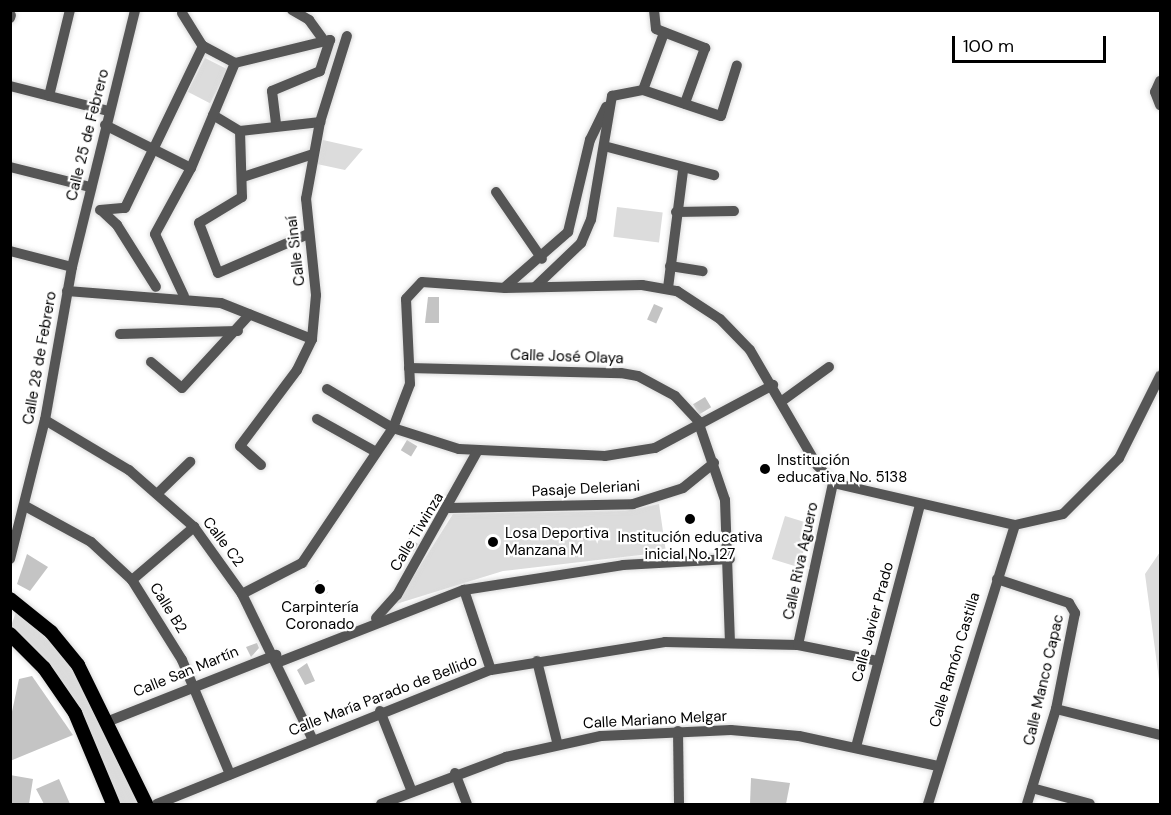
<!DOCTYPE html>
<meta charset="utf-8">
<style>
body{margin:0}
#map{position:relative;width:1171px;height:815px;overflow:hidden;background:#fff;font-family:"DM Sans",sans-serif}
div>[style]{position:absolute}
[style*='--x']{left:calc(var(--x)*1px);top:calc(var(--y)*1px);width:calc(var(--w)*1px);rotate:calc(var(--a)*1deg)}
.green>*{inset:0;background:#dcdcdc;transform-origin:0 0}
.building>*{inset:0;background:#c4c4c4;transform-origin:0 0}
.roads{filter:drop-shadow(0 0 2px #dbdbdb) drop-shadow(0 0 2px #dbdbdb)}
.minor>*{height:10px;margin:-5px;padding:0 5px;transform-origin:5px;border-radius:5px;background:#555}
.major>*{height:14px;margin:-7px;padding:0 7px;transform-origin:7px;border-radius:7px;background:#000}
.dots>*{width:16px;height:16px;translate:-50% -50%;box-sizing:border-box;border:3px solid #fff;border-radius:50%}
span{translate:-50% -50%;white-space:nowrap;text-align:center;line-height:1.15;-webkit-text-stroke:4.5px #fff;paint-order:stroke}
.street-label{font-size:15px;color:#000}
.poi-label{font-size:15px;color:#000}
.left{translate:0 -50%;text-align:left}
.frame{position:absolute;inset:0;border:12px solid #000;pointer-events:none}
.scale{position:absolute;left:952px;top:36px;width:154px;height:27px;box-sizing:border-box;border:3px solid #000;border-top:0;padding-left:8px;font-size:18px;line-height:21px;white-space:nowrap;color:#000;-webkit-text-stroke:4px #fff;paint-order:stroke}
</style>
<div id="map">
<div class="green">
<i style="left:205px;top:58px;width:25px;height:38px;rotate:27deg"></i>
<i style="clip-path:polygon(323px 140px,363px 149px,345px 170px,317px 164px)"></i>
<i style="left:617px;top:207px;width:46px;height:30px;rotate:7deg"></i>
<i style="clip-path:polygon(659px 504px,666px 552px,503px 571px,396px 604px,453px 514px,625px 511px)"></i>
<i style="clip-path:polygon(1160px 512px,1160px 687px,1145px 574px,1160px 552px)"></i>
<i style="left:785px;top:516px;width:28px;height:45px;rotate:17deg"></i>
<i style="clip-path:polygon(17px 609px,69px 659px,141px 804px,120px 804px,69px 693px,11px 626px)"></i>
</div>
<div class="building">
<i style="clip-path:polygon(428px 297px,439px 297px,439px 323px,425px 323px)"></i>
<i style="left:654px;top:304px;width:10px;height:17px;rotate:24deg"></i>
<i style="left:705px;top:397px;width:12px;height:14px;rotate:59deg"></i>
<i style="left:407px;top:440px;width:12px;height:12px;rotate:31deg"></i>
<i style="clip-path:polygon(409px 538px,418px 544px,413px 552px,405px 546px)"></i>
<i style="clip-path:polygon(27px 554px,48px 567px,30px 591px,17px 584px)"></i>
<i style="left:318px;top:580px;width:16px;height:6px;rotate:52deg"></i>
<i style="clip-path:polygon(257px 643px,259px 648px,251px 657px,246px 647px)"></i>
<i style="clip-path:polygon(307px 663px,315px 681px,305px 685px,297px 670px)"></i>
<i style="clip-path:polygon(32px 676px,73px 735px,10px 761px,10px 721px,19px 679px)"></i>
<i style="clip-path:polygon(10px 775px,33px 779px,29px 804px,10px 804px)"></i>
<i style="clip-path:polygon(751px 778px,790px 783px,786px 804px,750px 804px)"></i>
<i style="clip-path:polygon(59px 779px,70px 804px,44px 804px,36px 789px)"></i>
</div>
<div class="roads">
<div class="minor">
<i style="--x:292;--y:10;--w:20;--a:30"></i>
<i style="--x:309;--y:20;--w:22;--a:54"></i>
<i style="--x:654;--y:10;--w:19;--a:84"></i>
<i style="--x:656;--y:29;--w:53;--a:21.2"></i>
<i style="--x:705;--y:48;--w:59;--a:110"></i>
<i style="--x:182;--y:13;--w:39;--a:58"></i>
<i style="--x:203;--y:46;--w:36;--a:28"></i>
<i style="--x:235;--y:63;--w:98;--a:-13.6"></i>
<i style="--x:330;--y:40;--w:33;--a:108"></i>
<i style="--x:320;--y:71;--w:52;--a:157.4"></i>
<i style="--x:272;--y:91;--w:35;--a:83"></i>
<i style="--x:10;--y:18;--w:3;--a:-72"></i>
<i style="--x:1160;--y:81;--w:12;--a:114"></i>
<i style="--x:1155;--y:92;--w:14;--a:69"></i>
<i style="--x:10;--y:86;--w:101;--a:14.3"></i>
<i style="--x:643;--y:90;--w:61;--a:-69.8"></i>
<i style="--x:49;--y:96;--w:89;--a:-76.3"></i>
<i style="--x:213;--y:115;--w:31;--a:31"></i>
<i style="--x:240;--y:131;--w:81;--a:-6.4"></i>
<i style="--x:105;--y:125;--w:96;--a:26.6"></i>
<i style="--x:240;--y:131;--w:66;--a:88.3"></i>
<i style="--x:242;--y:197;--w:50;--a:148.8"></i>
<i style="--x:199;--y:223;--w:53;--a:69.2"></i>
<i style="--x:218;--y:273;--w:98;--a:-23.4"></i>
<i style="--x:604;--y:146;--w:114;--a:14.8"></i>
<i style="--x:10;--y:167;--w:82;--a:14"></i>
<i style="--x:243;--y:177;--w:74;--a:-18.2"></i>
<i style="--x:496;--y:192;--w:81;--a:55.5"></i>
<i style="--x:100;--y:210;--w:25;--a:-5"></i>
<i style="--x:125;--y:208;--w:180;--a:-64.3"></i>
<i style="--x:101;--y:210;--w:22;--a:43"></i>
<i style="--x:117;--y:225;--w:73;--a:57.8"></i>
<i style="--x:676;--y:212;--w:58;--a:-1"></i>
<i style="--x:10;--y:251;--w:64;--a:14.5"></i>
<i style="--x:670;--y:266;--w:33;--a:9"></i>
<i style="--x:505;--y:287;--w:84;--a:-41.1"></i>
<i style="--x:568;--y:232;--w:95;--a:-76.6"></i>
<i style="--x:590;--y:140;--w:37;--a:-64"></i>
<i style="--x:535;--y:287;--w:64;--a:-43.7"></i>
<i style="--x:581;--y:243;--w:25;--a:-67"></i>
<i style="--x:591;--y:220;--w:126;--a:-80.4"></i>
<i style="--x:612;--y:96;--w:32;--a:-11"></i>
<i style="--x:643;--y:90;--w:82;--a:18.4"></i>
<i style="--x:721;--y:116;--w:53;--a:-72.6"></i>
<i style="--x:668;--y:288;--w:118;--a:-82.7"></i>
<i style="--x:67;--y:291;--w:154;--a:4.5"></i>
<i style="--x:221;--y:303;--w:98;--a:21.6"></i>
<i style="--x:184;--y:296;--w:68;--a:-115.1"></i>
<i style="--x:155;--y:234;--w:75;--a:-61.4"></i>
<i style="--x:191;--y:168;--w:114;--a:-67.3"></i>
<i style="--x:120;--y:334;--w:118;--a:-1.5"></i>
<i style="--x:151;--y:362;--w:40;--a:40"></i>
<i style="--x:182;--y:388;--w:100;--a:-47.4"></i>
<i style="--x:409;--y:368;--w:212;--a:1.4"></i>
<i style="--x:621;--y:373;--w:17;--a:10"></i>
<i style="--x:638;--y:376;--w:42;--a:28.4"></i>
<i style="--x:675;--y:396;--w:34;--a:47"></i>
<i style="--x:698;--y:421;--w:83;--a:71.1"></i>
<i style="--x:725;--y:500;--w:142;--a:88"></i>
<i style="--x:327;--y:389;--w:77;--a:30.6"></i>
<i style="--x:393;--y:428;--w:69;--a:17.7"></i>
<i style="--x:459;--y:449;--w:146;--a:2.7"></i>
<i style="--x:605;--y:456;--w:51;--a:-9.1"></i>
<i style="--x:655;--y:448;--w:134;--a:-28.1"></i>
<i style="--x:782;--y:401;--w:58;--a:-35.9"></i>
<i style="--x:317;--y:419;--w:68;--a:29.2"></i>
<i style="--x:45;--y:420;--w:98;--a:30.8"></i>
<i style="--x:129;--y:470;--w:86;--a:41.2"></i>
<i style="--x:194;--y:527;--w:82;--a:54.4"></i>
<i style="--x:242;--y:594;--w:160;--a:64.1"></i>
<i style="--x:261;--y:465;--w:28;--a:-138"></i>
<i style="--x:240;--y:446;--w:95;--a:-53.1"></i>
<i style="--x:297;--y:370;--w:34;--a:-64"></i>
<i style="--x:312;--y:339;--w:44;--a:-84.8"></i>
<i style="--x:316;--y:295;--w:97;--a:-95.9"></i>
<i style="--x:306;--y:199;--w:78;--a:-79.7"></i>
<i style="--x:320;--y:122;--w:90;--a:-72.6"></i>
<i style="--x:158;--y:493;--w:45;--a:-44.1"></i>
<i style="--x:25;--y:506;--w:75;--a:28.6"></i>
<i style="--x:91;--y:542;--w:56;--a:42.8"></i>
<i style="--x:132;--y:580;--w:94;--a:58"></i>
<i style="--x:182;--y:660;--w:124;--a:67.2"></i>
<i style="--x:449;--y:508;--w:184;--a:-1.2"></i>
<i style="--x:633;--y:504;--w:52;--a:-17.7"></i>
<i style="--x:683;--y:488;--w:40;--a:-39"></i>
<i style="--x:10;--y:559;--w:143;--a:-75.9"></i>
<i style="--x:45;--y:420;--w:155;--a:-80"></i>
<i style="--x:72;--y:267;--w:265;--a:-76.2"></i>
<i style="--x:997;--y:579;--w:76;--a:18.4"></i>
<i style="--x:1069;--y:603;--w:12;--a:59"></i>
<i style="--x:1075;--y:613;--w:98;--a:101.2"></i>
<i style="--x:1056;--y:709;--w:99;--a:107"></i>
<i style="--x:132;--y:580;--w:82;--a:-40.5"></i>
<i style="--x:464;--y:590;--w:84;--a:71.4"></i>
<i style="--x:242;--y:594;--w:68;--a:-27.3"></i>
<i style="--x:302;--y:563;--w:163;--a:-56"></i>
<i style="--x:393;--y:428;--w:47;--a:-68.9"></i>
<i style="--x:410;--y:384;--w:85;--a:-92.7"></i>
<i style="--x:406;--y:299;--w:23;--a:-47"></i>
<i style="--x:422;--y:282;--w:83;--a:4.1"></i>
<i style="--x:505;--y:288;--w:137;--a:-1.3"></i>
<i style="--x:642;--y:285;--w:36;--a:10"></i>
<i style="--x:677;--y:291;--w:51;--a:33.1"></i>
<i style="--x:720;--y:319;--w:43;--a:45.9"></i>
<i style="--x:750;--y:350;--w:133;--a:59.8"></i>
<i style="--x:817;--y:465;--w:24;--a:48"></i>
<i style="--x:833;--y:483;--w:187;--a:13"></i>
<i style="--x:1015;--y:525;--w:49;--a:-12.9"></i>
<i style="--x:1063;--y:514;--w:79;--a:-45"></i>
<i style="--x:1119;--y:458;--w:92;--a:-63.4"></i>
<i style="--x:376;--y:618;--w:31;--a:-48"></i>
<i style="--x:397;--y:595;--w:164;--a:-60.8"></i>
<i style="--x:798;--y:645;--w:166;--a:-77.8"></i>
<i style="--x:537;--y:661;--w:83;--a:76.1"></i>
<i style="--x:279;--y:662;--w:199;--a:-21.3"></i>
<i style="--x:464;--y:590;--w:161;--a:-8.9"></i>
<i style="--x:623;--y:565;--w:107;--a:-3.2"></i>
<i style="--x:1056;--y:709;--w:107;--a:14"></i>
<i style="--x:380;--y:711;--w:87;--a:68.4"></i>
<i style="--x:109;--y:721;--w:180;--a:-21.6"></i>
<i style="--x:678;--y:731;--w:73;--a:89.2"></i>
<i style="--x:856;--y:747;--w:251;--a:-75.2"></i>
<i style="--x:455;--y:773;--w:33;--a:69"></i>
<i style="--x:1032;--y:788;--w:60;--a:15.4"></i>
<i style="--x:157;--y:804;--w:360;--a:-21.9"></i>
<i style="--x:491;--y:670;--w:176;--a:-9.1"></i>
<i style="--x:665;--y:642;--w:133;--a:1.3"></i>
<i style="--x:798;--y:645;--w:82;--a:11.3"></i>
<i style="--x:381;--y:804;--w:134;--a:-20.6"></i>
<i style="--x:506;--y:757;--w:97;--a:-12.5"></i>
<i style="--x:601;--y:736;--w:130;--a:-2.6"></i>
<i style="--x:731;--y:730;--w:68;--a:5"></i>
<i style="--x:799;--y:736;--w:142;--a:12.2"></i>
<i style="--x:928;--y:804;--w:292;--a:-72.7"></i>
</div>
<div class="major">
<i style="--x:10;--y:599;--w:53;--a:38.8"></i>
<i style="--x:51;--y:632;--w:43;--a:50.7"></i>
<i style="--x:78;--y:665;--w:155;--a:63.9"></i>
<i style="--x:10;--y:634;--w:48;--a:45"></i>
<i style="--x:44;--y:668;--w:55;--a:55.4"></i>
<i style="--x:75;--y:713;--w:99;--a:67.3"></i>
</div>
</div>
<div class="dots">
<i style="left:765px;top:469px;background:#000"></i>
<i style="left:690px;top:519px;background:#000"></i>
<i style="left:493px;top:542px;background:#000"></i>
<i style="left:320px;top:589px;background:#000"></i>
</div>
<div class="street-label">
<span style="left:88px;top:135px;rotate:-76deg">Calle 25 de Febrero</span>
<span style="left:296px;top:251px;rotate:-97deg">Calle Sinaí</span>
<span style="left:567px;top:357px;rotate:2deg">Calle José Olaya</span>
<span style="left:40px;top:358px;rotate:-80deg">Calle 28 de Febrero</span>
<span style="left:586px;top:489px;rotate:-3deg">Pasaje Deleriani</span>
<span style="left:417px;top:532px;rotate:-59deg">Calle Tiwinza</span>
<span style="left:223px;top:542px;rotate:53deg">Calle C2</span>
<span style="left:801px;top:561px;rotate:-78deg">Calle Riva Aguero</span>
<span style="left:168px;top:608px;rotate:58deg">Calle B2</span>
<span style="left:873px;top:622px;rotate:-75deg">Calle Javier Prado</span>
<span style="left:955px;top:660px;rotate:-73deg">Calle Ramón Castilla</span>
<span style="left:186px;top:672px;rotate:-22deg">Calle San Martín</span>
<span style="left:1044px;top:680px;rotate:-77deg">Calle Manco Capac</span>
<span style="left:383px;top:696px;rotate:-21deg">Calle María Parado de Bellido</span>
<span style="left:655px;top:720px;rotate:-3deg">Calle Mariano Melgar</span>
</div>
<div class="poi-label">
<span class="left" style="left:777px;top:469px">Institución<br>educativa No. 5138</span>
<span class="left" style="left:505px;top:542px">Losa Deportiva<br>Manzana M</span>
<span style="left:690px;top:546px">Institución educativa<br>inicial No. 127</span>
<span style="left:320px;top:616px">Carpintería<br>Coronado</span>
</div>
<div class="frame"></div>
<div class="scale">100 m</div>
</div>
